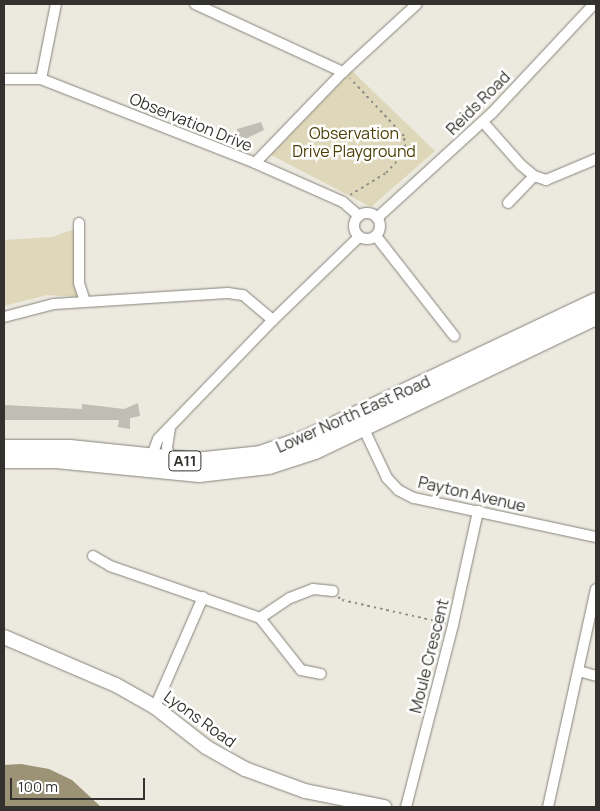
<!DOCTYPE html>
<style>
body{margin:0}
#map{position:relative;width:600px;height:811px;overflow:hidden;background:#ece9df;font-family:Manrope,sans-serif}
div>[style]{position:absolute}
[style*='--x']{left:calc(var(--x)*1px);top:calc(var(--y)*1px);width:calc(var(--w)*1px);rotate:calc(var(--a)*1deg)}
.green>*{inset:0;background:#dfd7b9}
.water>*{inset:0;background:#9c9376}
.building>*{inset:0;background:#c0beb4}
.path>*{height:2px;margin-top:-1px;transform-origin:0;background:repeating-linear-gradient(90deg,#908e87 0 2.5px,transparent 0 6.5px)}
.roads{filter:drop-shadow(0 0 1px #85837a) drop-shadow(0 0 1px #85837a)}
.minor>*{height:10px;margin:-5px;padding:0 5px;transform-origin:5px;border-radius:5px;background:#fff}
.minor>.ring{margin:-5px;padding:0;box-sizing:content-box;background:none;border:10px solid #fff;border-radius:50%}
.tertiary>*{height:14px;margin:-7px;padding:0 7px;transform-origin:7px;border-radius:7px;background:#fff}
.primary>*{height:16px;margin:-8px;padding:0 8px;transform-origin:8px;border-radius:8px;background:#fff}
span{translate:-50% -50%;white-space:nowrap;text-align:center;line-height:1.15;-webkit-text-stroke:5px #fff;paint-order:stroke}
.shield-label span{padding:1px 4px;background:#fff;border:1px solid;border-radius:4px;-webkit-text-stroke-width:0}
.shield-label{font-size:15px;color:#33322e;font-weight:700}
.street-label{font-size:16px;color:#33322e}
.park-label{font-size:16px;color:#4c3e04}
.frame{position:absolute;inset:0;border:5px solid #33322e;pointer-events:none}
.scale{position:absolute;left:10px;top:778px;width:135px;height:22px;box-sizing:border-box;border:2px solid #33322e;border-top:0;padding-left:6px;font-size:15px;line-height:18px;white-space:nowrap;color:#33322e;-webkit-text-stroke:4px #fff;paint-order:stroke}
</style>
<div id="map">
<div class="green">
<i style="clip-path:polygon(352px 71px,435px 151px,371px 207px,271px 155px)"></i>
<i style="clip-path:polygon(75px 229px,78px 297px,47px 295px,4px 306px,4px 240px,52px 237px)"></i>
</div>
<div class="water">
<i style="clip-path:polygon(21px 764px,49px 769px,72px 780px,101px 807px,4px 807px,4px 765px)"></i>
</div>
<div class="building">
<i style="clip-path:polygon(261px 122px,264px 130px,241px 141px,237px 129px)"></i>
<i style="clip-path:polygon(138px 403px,140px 416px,130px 418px,130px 429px,118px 427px,119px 420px,4px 420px,4px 405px,82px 409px,82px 404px,124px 409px)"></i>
</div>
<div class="path">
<i style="--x:350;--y:195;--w:42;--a:-31.4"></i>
<i style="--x:386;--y:173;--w:21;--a:-47"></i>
<i style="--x:400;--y:158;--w:12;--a:-66"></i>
<i style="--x:405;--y:147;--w:11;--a:-95"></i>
<i style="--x:404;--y:136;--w:79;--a:-133"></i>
<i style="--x:338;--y:597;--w:5;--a:37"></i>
<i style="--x:342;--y:600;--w:106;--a:12.6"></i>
</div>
<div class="roads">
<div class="minor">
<i style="--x:195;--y:4;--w:163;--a:24.7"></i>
<i style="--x:4;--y:79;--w:37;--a:0"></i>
<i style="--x:41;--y:79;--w:230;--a:21.4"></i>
<i style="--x:255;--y:163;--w:96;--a:23.9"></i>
<i style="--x:343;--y:202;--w:21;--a:41"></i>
<i style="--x:41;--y:79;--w:76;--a:-78.7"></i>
<i style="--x:483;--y:122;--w:57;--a:48.5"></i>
<i style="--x:521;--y:165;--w:17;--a:40"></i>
<i style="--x:534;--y:176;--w:13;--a:18"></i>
<i style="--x:546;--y:180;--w:54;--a:-22.8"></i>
<i style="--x:255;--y:163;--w:127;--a:-46"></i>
<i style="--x:343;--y:72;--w:100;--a:-42.6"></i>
<i style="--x:508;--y:203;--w:37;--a:-46"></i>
<i class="ring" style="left:354px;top:213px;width:16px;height:16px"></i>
<i style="--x:377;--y:218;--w:156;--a:-42.4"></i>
<i style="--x:492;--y:113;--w:149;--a:-46.9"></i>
<i style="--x:79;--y:223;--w:60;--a:90"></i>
<i style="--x:79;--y:283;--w:20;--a:72"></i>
<i style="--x:376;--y:236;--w:127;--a:52"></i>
<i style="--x:4;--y:317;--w:52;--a:-14.6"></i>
<i style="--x:54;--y:304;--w:174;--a:-3.6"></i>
<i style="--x:228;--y:293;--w:15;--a:8"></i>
<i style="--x:243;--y:295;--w:39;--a:40"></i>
<i style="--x:361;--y:423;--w:61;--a:64.7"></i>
<i style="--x:387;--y:478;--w:16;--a:47"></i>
<i style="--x:398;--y:490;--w:18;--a:27"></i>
<i style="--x:414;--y:498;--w:186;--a:12.1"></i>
<i style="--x:170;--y:428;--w:20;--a:99"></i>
<i style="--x:167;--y:448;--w:13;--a:72"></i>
<i style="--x:150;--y:461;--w:23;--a:-70"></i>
<i style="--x:158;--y:439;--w:165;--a:-46"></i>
<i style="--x:273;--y:320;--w:120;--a:-44"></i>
<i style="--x:93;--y:556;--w:20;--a:30"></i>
<i style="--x:110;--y:566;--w:159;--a:19.1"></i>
<i style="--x:260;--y:618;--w:66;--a:51.7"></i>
<i style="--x:301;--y:670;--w:20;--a:11"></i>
<i style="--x:260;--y:618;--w:36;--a:-34"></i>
<i style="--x:290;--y:598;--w:25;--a:-21"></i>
<i style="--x:313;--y:589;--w:20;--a:6"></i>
<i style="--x:579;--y:671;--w:18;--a:16"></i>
<i style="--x:155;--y:707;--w:120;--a:-66.4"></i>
<i style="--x:406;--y:807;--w:188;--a:-75.5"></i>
<i style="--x:453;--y:625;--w:117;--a:-77.6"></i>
<i style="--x:548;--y:807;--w:223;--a:-77.6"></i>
</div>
<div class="tertiary">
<i style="--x:4;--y:637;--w:122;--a:23.2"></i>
<i style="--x:116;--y:685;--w:45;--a:29.4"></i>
<i style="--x:155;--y:707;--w:65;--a:38.1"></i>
<i style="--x:206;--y:747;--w:45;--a:29.4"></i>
<i style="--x:245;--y:769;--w:64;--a:20.1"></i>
<i style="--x:305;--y:791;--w:81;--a:11.4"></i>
</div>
<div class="primary">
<i style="--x:4;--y:448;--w:66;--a:0"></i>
<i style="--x:70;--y:448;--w:126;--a:5.9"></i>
<i style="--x:195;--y:461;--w:65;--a:-6.1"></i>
<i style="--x:260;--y:454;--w:46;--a:-18.8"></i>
<i style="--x:304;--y:439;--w:323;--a:-25.3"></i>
<i style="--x:4;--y:460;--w:52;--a:0"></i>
<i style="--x:56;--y:460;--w:144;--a:5.6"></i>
<i style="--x:199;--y:474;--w:70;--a:-6.5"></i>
<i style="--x:269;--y:466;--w:48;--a:-18.1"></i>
<i style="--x:315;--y:451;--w:311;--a:-25.5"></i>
</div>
</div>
<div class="shield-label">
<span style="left:185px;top:461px">A11</span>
</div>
<div class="street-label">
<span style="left:478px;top:103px;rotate:-45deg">Reids Road</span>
<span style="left:191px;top:122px;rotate:22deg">Observation Drive</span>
<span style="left:353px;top:414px;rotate:-24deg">Lower North East Road</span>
<span style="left:472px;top:494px;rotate:13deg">Payton Avenue</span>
<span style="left:429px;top:656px;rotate:-76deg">Moule Crescent</span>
<span style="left:200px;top:719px;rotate:36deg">Lyons Road</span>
</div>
<div class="park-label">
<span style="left:354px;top:142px">Observation<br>Drive Playground</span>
</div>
<div class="frame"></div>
<div class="scale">100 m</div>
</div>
